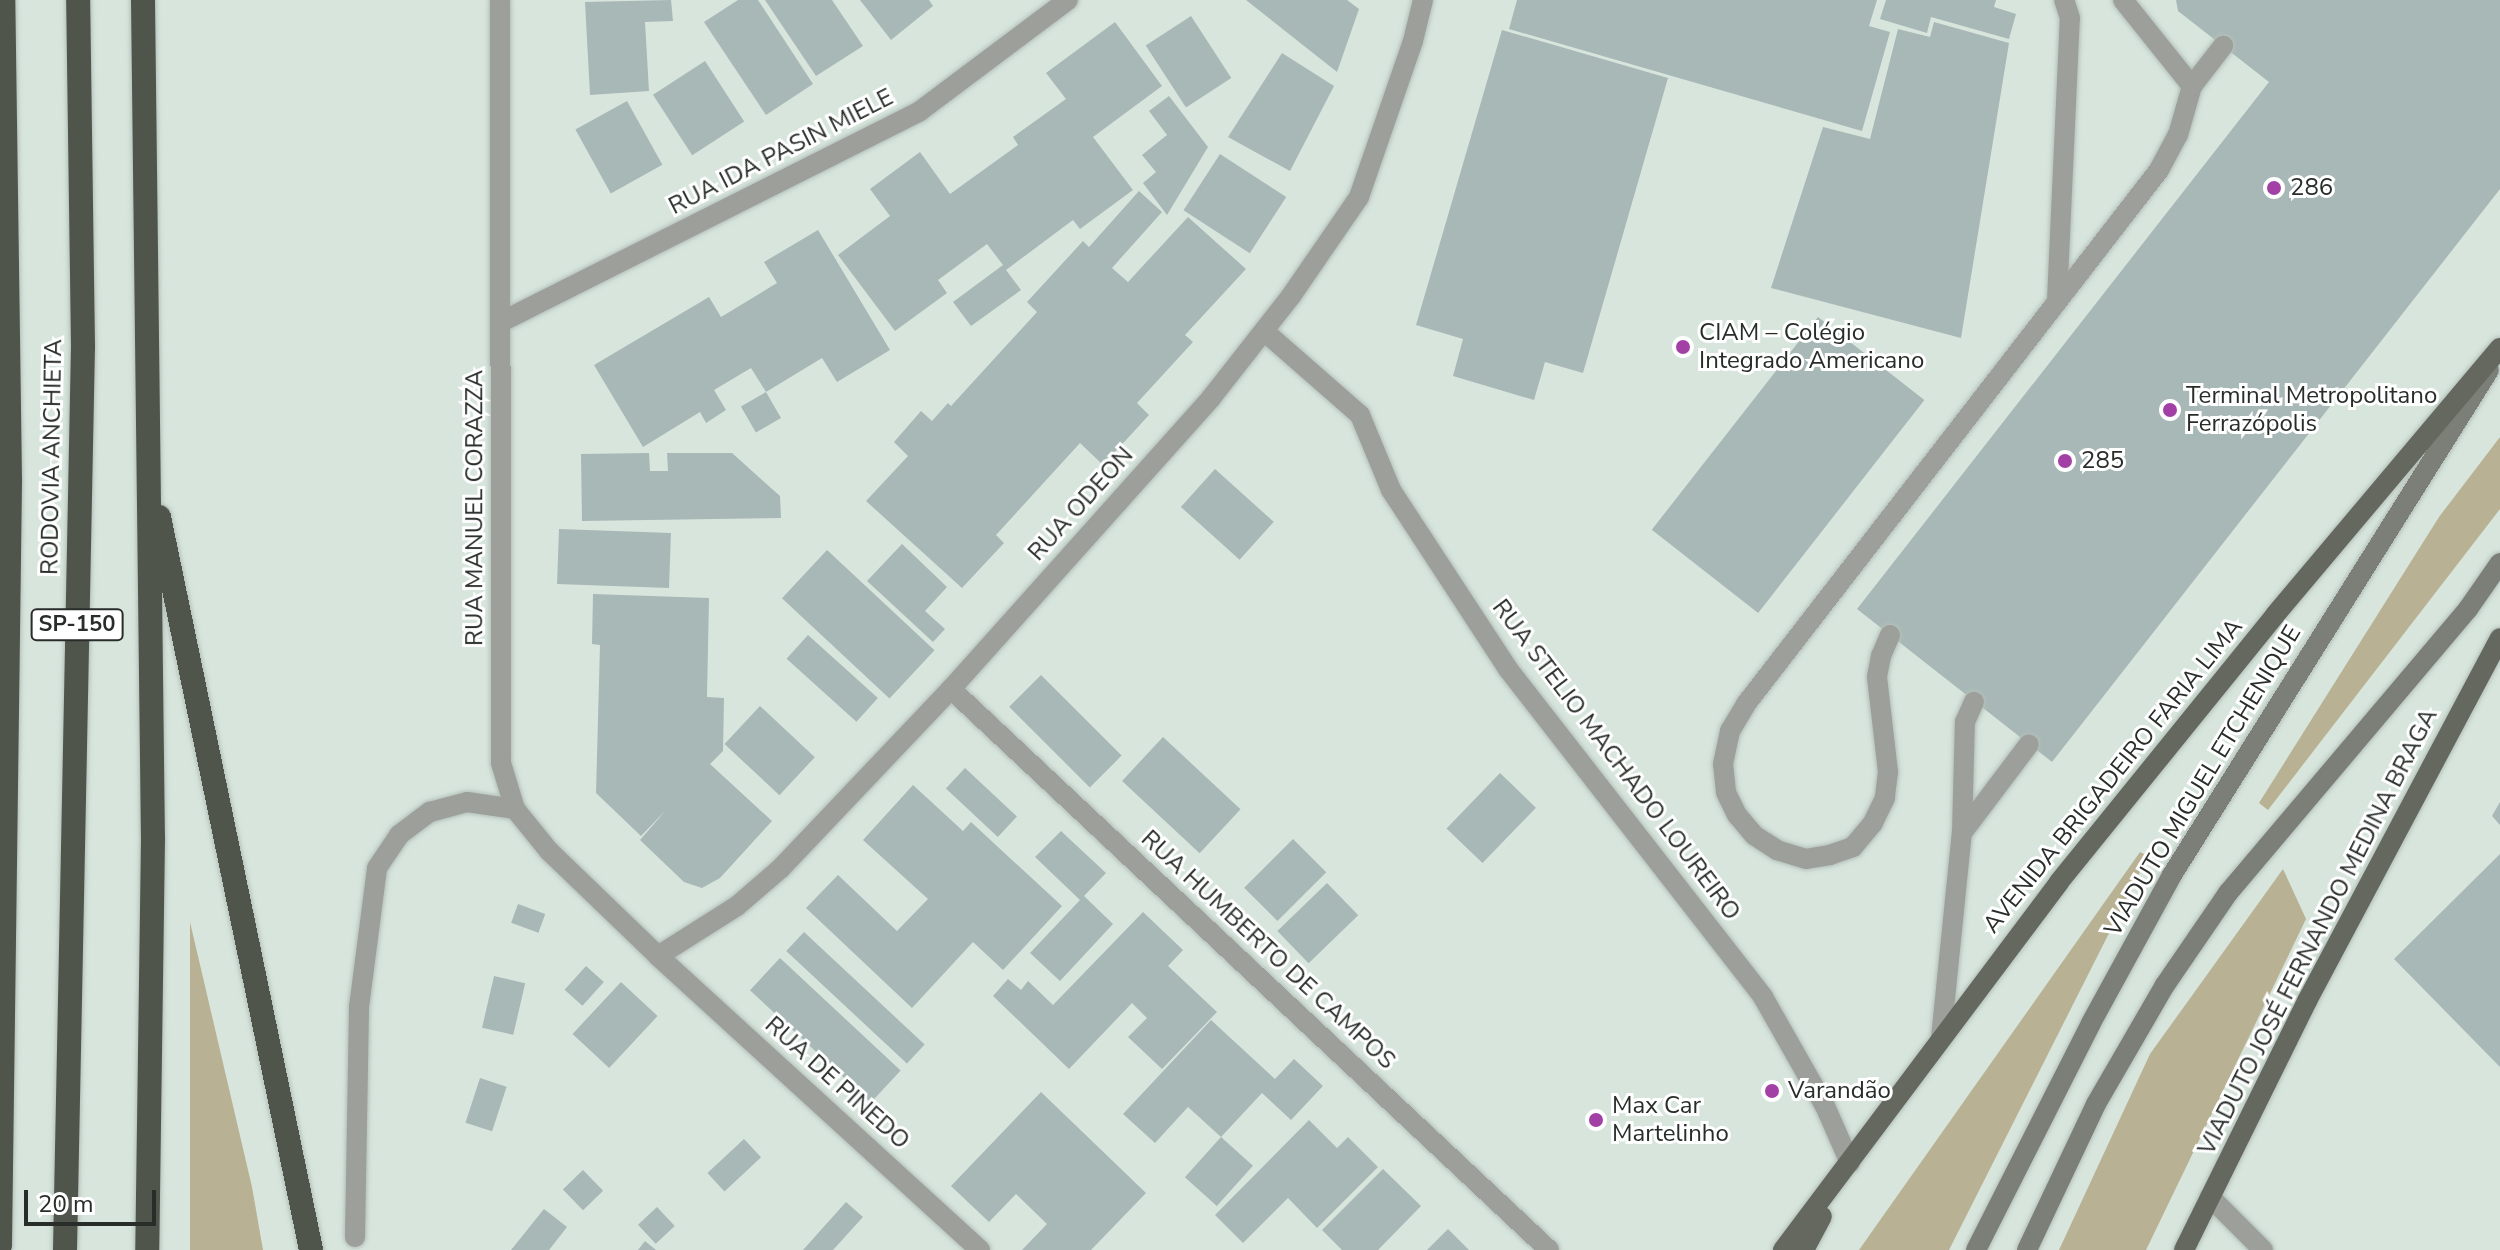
<!DOCTYPE html>
<meta charset="utf-8">
<style>
body{margin:0}
#map{position:relative;width:2500px;height:1250px;overflow:hidden;background:#d7e5dd;font-family:"Nunito Sans",sans-serif}
div>[style]{position:absolute}
[style*='--x']{left:calc(var(--x)*1px);top:calc(var(--y)*1px);width:calc(var(--w)*1px);rotate:calc(var(--a)*1deg)}
.green>*{inset:0;background:#b9b193}
.building>*{inset:0;background:#a8b8b7;transform-origin:0 0}
.roads{filter:drop-shadow(0 0 2px #b4c0b9) drop-shadow(0 0 2px #b4c0b9)}
.lane>*{height:20px;margin:-10px;padding:0 10px;transform-origin:10px;border-radius:10px;background:#9c9f9a}
.street>*{height:20px;margin:-10px;padding:0 10px;transform-origin:10px;border-radius:10px;background:#9c9f9a}
.secondary>*{height:20px;margin:-10px;padding:0 10px;transform-origin:10px;border-radius:10px;background:#7b7f77}
.primary>*{height:20px;margin:-10px;padding:0 10px;transform-origin:10px;border-radius:10px;background:#64685f}
.highway>*{height:24px;margin:-12px;padding:0 12px;transform-origin:12px;border-radius:12px;background:#50554b}
.dots>*{width:22px;height:22px;translate:-50% -50%;box-sizing:border-box;border:4px solid #fff;border-radius:50%}
span{translate:-50% -50%;white-space:nowrap;text-align:center;line-height:1.15;-webkit-text-stroke:6px #fff;paint-order:stroke}
.shield-label span{padding:2px 6px;background:#fff;border:2px solid;border-radius:6px;-webkit-text-stroke-width:0}
.shield-label{font-size:22px;color:#282d2a;font-weight:700}
.street-label{font-size:24px;color:#282d2a}
.poi-label{font-size:24px;color:#282d2a}
.left{translate:0 -50%;text-align:left}
.scale{position:absolute;left:24px;top:1190px;width:132px;height:36px;box-sizing:border-box;border:4px solid #282d2a;border-top:0;padding-left:10px;font-size:24px;line-height:28px;white-space:nowrap;color:#282d2a;-webkit-text-stroke:6px #fff;paint-order:stroke}
</style>
<div id="map">
<div class="green">
<i style="clip-path:polygon(2500px 437px,2500px 509px,2268px 810px,2259px 803px,2439px 517px)"></i>
<i style="clip-path:polygon(2140px 852px,2148px 856px,1949px 1250px,1859px 1250px)"></i>
<i style="clip-path:polygon(2283px 869px,2306px 919px,2146px 1250px,2059px 1250px,2150px 1054px)"></i>
<i style="clip-path:polygon(190px 922px,252px 1187px,263px 1250px,190px 1250px)"></i>
</div>
<div class="building">
<i style="clip-path:polygon(671px 0,673px 21px,645px 22px,649px 91px,590px 95px,585px 2px)"></i>
<i style="clip-path:polygon(738px 0,758px 0,813px 84px,766px 115px,704px 22px)"></i>
<i style="clip-path:polygon(765px 0,832px 0,863px 46px,816px 76px)"></i>
<i style="clip-path:polygon(860px 0,929px 0,933px 6px,891px 40px)"></i>
<i style="clip-path:polygon(1246px 0,1347px 0,1359px 9px,1337px 72px)"></i>
<i style="clip-path:polygon(1517px 0,1877px 0,1869px 26px,1890px 32px,1862px 131px,1509px 29px)"></i>
<i style="clip-path:polygon(1886px 0,1996px 0,1994px 7px,2016px 14px,2009px 39px,1931px 17px,1927px 33px,1880px 19px)"></i>
<i style="clip-path:polygon(2176px 0,2500px 0,2500px 189px,2052px 762px,1857px 609px,2269px 82px,2178px 11px)"></i>
<i style="left:1191px;top:16px;width:74px;height:54px;rotate:57deg"></i>
<i style="clip-path:polygon(1115px 22px,1162px 86px,1093px 137px,1133px 190px,1080px 229px,1073px 220px,1006px 270px,1021px 290px,971px 326px,953px 302px,1003px 265px,987px 244px,938px 280px,947px 293px,895px 331px,838px 255px,890px 216px,870px 189px,920px 152px,950px 194px,1018px 145px,1013px 137px,1066px 99px,1046px 73px)"></i>
<i style="clip-path:polygon(1934px 22px,2009px 43px,1961px 338px,1771px 288px,1823px 127px,1870px 139px,1898px 29px,1930px 37px)"></i>
<i style="clip-path:polygon(1502px 30px,1668px 78px,1583px 373px,1545px 362px,1534px 400px,1453px 376px,1463px 339px,1416px 325px)"></i>
<i style="clip-path:polygon(1282px 53px,1334px 86px,1290px 171px,1228px 137px)"></i>
<i style="left:705px;top:61px;width:72px;height:62px;rotate:57deg"></i>
<i style="clip-path:polygon(1169px 96px,1208px 147px,1167px 215px,1143px 183px,1156px 172px,1142px 155px,1167px 135px,1149px 111px)"></i>
<i style="left:627px;top:101px;width:73px;height:59px;rotate:61deg"></i>
<i style="left:1220px;top:154px;width:79px;height:67px;rotate:33deg"></i>
<i style="clip-path:polygon(1139px 191px,1162px 212px,1112px 268px,1128px 282px,1188px 217px,1246px 269px,1185px 335px,1193px 342px,1137px 403px,1149px 415px,1103px 465px,1080px 443px,996px 535px,1004px 543px,962px 588px,866px 501px,908px 456px,894px 442px,921px 411px,932px 421px,948px 403px,951px 406px,1037px 312px,1027px 302px,1083px 241px,1089px 247px)"></i>
<i style="clip-path:polygon(818px 230px,890px 350px,837px 382px,822px 358px,766px 392px,751px 368px,714px 390px,726px 410px,706px 423px,700px 412px,643px 447px,594px 365px,709px 297px,721px 317px,777px 283px,764px 262px)"></i>
<i style="left:1818px;top:317px;width:135px;height:270px;rotate:38deg"></i>
<i style="left:766px;top:392px;width:30px;height:29px;rotate:60deg"></i>
<i style="clip-path:polygon(649px 453px,650px 471px,668px 471px,667px 453px,732px 453px,780px 496px,781px 518px,582px 521px,581px 454px)"></i>
<i style="left:1215px;top:469px;width:79px;height:51px;rotate:42deg"></i>
<i style="left:559px;top:529px;width:112px;height:55px;rotate:2deg"></i>
<i style="clip-path:polygon(902px 544px,947px 587px,925px 611px,945px 629px,933px 642px,867px 581px)"></i>
<i style="left:827px;top:550px;width:147px;height:66px;rotate:43deg"></i>
<i style="clip-path:polygon(593px 594px,709px 598px,707px 697px,724px 698px,723px 751px,710px 764px,772px 821px,720px 878px,702px 888px,684px 882px,640px 840px,666px 810px,641px 836px,596px 793px,600px 645px,592px 644px)"></i>
<i style="left:808px;top:635px;width:94px;height:32px;rotate:42deg"></i>
<i style="left:1041px;top:675px;width:114px;height:45px;rotate:45deg"></i>
<i style="left:760px;top:706px;width:75px;height:52px;rotate:43deg"></i>
<i style="left:1163px;top:737px;width:106px;height:60px;rotate:43deg"></i>
<i style="left:965px;top:768px;width:71px;height:28px;rotate:43deg"></i>
<i style="left:1500px;top:773px;width:50px;height:77px;rotate:44deg"></i>
<i style="clip-path:polygon(913px 785px,963px 831px,971px 822px,1062px 906px,1003px 970px,973px 942px,912px 1008px,806px 908px,838px 875px,897px 931px,928px 899px,863px 840px)"></i>
<i style="clip-path:polygon(2500px 802px,2500px 825px,2492px 816px)"></i>
<i style="clip-path:polygon(1061px 831px,1106px 873px,1084px 896px,1113px 924px,1060px 981px,1030px 953px,1080px 900px,1035px 857px)"></i>
<i style="left:1293px;top:839px;width:47px;height:69px;rotate:45deg"></i>
<i style="clip-path:polygon(2500px 854px,2500px 1067px,2394px 959px)"></i>
<i style="left:1327px;top:883px;width:45px;height:69px;rotate:46deg"></i>
<i style="left:518px;top:904px;width:29px;height:20px;rotate:20deg"></i>
<i style="clip-path:polygon(1143px 912px,1183px 950px,1168px 966px,1217px 1012px,1162px 1069px,1128px 1037px,1147px 1018px,1132px 1003px,1069px 1069px,993px 996px,1008px 979px,1021px 990px,1028px 981px,1053px 1005px)"></i>
<i style="left:804px;top:932px;width:165px;height:26px;rotate:43deg"></i>
<i style="left:780px;top:958px;width:165px;height:44px;rotate:43deg"></i>
<i style="left:586px;top:966px;width:24px;height:32px;rotate:42deg"></i>
<i style="left:494px;top:976px;width:32px;height:53px;rotate:13deg"></i>
<i style="left:621px;top:982px;width:50px;height:71px;rotate:43deg"></i>
<i style="clip-path:polygon(1211px 1020px,1275px 1079px,1294px 1059px,1323px 1086px,1291px 1120px,1262px 1093px,1221px 1137px,1188px 1107px,1155px 1143px,1123px 1114px)"></i>
<i style="left:480px;top:1078px;width:28px;height:47px;rotate:18deg"></i>
<i style="clip-path:polygon(1041px 1092px,1146px 1193px,1091px 1250px,1022px 1250px,1047px 1224px,1016px 1194px,989px 1222px,951px 1186px)"></i>
<i style="clip-path:polygon(1309px 1120px,1337px 1148px,1348px 1137px,1378px 1167px,1317px 1228px,1288px 1198px,1243px 1243px,1215px 1215px)"></i>
<i style="left:1221px;top:1137px;width:43px;height:54px;rotate:42deg"></i>
<i style="left:744px;top:1139px;width:25px;height:50px;rotate:47deg"></i>
<i style="clip-path:polygon(1383px 1169px,1421px 1206px,1378px 1250px,1342px 1250px,1322px 1230px)"></i>
<i style="left:583px;top:1170px;width:29px;height:28px;rotate:46deg"></i>
<i style="clip-path:polygon(846px 1202px,863px 1217px,833px 1250px,803px 1250px)"></i>
<i style="left:657px;top:1207px;width:26px;height:26px;rotate:47deg"></i>
<i style="clip-path:polygon(544px 1209px,567px 1227px,549px 1250px,511px 1250px)"></i>
<i style="clip-path:polygon(1448px 1229px,1469px 1250px,1427px 1250px)"></i>
<i style="clip-path:polygon(645px 1241px,656px 1250px,638px 1250px)"></i>
</div>
<div class="roads">
<div class="lane">
<i style="--x:2123;--y:0;--w:110;--a:51.3"></i>
<i style="--x:2057;--y:301;--w:283;--a:-87.4"></i>
<i style="--x:2070;--y:18;--w:19;--a:-108"></i>
<i style="--x:1890;--y:635;--w:23;--a:113"></i>
<i style="--x:1881;--y:656;--w:21;--a:101"></i>
<i style="--x:1877;--y:677;--w:96;--a:83.4"></i>
<i style="--x:1888;--y:772;--w:26;--a:97"></i>
<i style="--x:1885;--y:798;--w:28;--a:116"></i>
<i style="--x:1873;--y:823;--w:31;--a:130"></i>
<i style="--x:1853;--y:847;--w:24;--a:161"></i>
<i style="--x:1830;--y:855;--w:24;--a:171"></i>
<i style="--x:1806;--y:859;--w:30;--a:-163"></i>
<i style="--x:1777;--y:850;--w:27;--a:-147"></i>
<i style="--x:1754;--y:835;--w:26;--a:-130"></i>
<i style="--x:1737;--y:815;--w:25;--a:-116"></i>
<i style="--x:1726;--y:792;--w:28;--a:-96"></i>
<i style="--x:1723;--y:764;--w:34;--a:-78"></i>
<i style="--x:1730;--y:731;--w:31;--a:-59"></i>
<i style="--x:1746;--y:704;--w:675;--a:-52.28"></i>
<i style="--x:2159;--y:170;--w:40;--a:-62"></i>
<i style="--x:2178;--y:135;--w:51;--a:-74.1"></i>
<i style="--x:2192;--y:86;--w:51;--a:-52.2"></i>
<i style="--x:1962;--y:833;--w:111;--a:-53"></i>
<i style="--x:1941;--y:1038;--w:206;--a:-84.2"></i>
<i style="--x:1962;--y:833;--w:111;--a:-88.5"></i>
<i style="--x:1965;--y:722;--w:22;--a:-66"></i>
<i style="--x:2210;--y:1197;--w:75;--a:45"></i>
<i style="--x:355;--y:1237;--w:230;--a:-89"></i>
<i style="--x:359;--y:1007;--w:140;--a:-82.6"></i>
<i style="--x:377;--y:868;--w:40;--a:-56"></i>
<i style="--x:399;--y:835;--w:39;--a:-37"></i>
<i style="--x:430;--y:812;--w:38;--a:-15"></i>
<i style="--x:467;--y:802;--w:49;--a:8.3"></i>
</div>
<div class="street">
<i style="--x:500;--y:0;--w:763;--a:89.92"></i>
<i style="--x:501;--y:763;--w:48;--a:73.1"></i>
<i style="--x:515;--y:809;--w:54;--a:51"></i>
<i style="--x:549;--y:851;--w:151;--a:43.9"></i>
<i style="--x:658;--y:956;--w:436;--a:42.4"></i>
<i style="--x:501;--y:322;--w:469;--a:-26.7"></i>
<i style="--x:920;--y:111;--w:185;--a:-36.9"></i>
<i style="--x:1264;--y:331;--w:128;--a:41.2"></i>
<i style="--x:1360;--y:415;--w:81;--a:67.5"></i>
<i style="--x:1391;--y:490;--w:214;--a:56.8"></i>
<i style="--x:1508;--y:669;--w:415;--a:52.1"></i>
<i style="--x:1763;--y:997;--w:125;--a:60.4"></i>
<i style="--x:1825;--y:1106;--w:62;--a:66.3"></i>
<i style="--x:951;--y:689;--w:820;--a:43.17"></i>
<i style="--x:658;--y:956;--w:93;--a:-32.3"></i>
<i style="--x:737;--y:906;--w:58;--a:-40.8"></i>
<i style="--x:781;--y:868;--w:247;--a:-46.5"></i>
<i style="--x:951;--y:689;--w:390;--a:-48.2"></i>
<i style="--x:1211;--y:398;--w:130;--a:-51.9"></i>
<i style="--x:1291;--y:296;--w:120;--a:-55.5"></i>
<i style="--x:1359;--y:197;--w:165;--a:-70.9"></i>
<i style="--x:1413;--y:41;--w:42;--a:-76.3"></i>
</div>
<div class="secondary">
<i style="--x:1976;--y:1250;--w:254;--a:-63.1"></i>
<i style="--x:2091;--y:1023;--w:169;--a:-61.3"></i>
<i style="--x:2172;--y:875;--w:596;--a:-57.88"></i>
<i style="--x:2027;--y:1250;--w:161;--a:-64.7"></i>
<i style="--x:2096;--y:1104;--w:138;--a:-59.9"></i>
<i style="--x:2165;--y:985;--w:112;--a:-55.6"></i>
<i style="--x:2228;--y:893;--w:372;--a:-49.8"></i>
<i style="--x:2468;--y:609;--w:56;--a:-55.2"></i>
</div>
<div class="primary">
<i style="--x:1783;--y:1250;--w:460;--a:-53.1"></i>
<i style="--x:2059;--y:882;--w:343;--a:-51"></i>
<i style="--x:2275;--y:615;--w:349;--a:-49.9"></i>
<i style="--x:1804;--y:1250;--w:38;--a:-62"></i>
<i style="--x:2184;--y:1250;--w:278;--a:-63.7"></i>
<i style="--x:2307;--y:1001;--w:411;--a:-62"></i>
</div>
<div class="highway">
<i style="--x:143;--y:0;--w:838;--a:89.32"></i>
<i style="--x:153;--y:838;--w:412;--a:90.8"></i>
<i style="--x:159;--y:517;--w:749;--a:78.28"></i>
<i style="--x:0;--y:1245;--w:765;--a:-89.25"></i>
<i style="--x:10;--y:480;--w:480;--a:-90.8"></i>
<i style="--x:65;--y:1250;--w:903;--a:-88.86"></i>
<i style="--x:83;--y:347;--w:347;--a:-90.8"></i>
</div>
</div>
<div class="dots">
<i style="left:2274px;top:188px;background:#a340a6"></i>
<i style="left:1683px;top:347px;background:#a340a6"></i>
<i style="left:2170px;top:410px;background:#a340a6"></i>
<i style="left:2065px;top:461px;background:#a340a6"></i>
<i style="left:1772px;top:1091px;background:#a340a6"></i>
<i style="left:1596px;top:1120px;background:#a340a6"></i>
</div>
<div class="shield-label">
<span style="left:77px;top:625px">SP-150</span>
</div>
<div class="street-label">
<span style="left:781px;top:152px;rotate:-27deg">RUA IDA PASIN MIELE</span>
<span style="left:52px;top:457px;rotate:-89deg">RODOVIA ANCHIETA</span>
<span style="left:1081px;top:504px;rotate:-48deg">RUA ODEON</span>
<span style="left:475px;top:508px;rotate:-90deg">RUA MANUEL CORAZZA</span>
<span style="left:1616px;top:760px;rotate:53deg">RUA STELIO MACHADO LOUREIRO</span>
<span style="left:2113px;top:776px;rotate:-51deg">AVENIDA BRIGADEIRO FARIA LIMA</span>
<span style="left:2203px;top:781px;rotate:-59deg">VIADUTO MIGUEL ETCHENIQUE</span>
<span style="left:2318px;top:932px;rotate:-63deg">VIADUTO JOSÉ FERNANDO MEDINA BRAGA</span>
<span style="left:1268px;top:950px;rotate:43deg">RUA HUMBERTO DE CAMPOS</span>
<span style="left:837px;top:1083px;rotate:42deg">RUA DE PINEDO</span>
</div>
<div class="poi-label">
<span class="left" style="left:2290px;top:188px">286</span>
<span class="left" style="left:1699px;top:347px">CIAM – Colégio<br>Integrado Americano</span>
<span class="left" style="left:2186px;top:410px">Terminal Metropolitano<br>Ferrazópolis</span>
<span class="left" style="left:2081px;top:461px">285</span>
<span class="left" style="left:1788px;top:1091px">Varandão</span>
<span class="left" style="left:1612px;top:1120px">Max Car<br>Martelinho</span>
</div>
<div class="scale">20 m</div>
</div>
